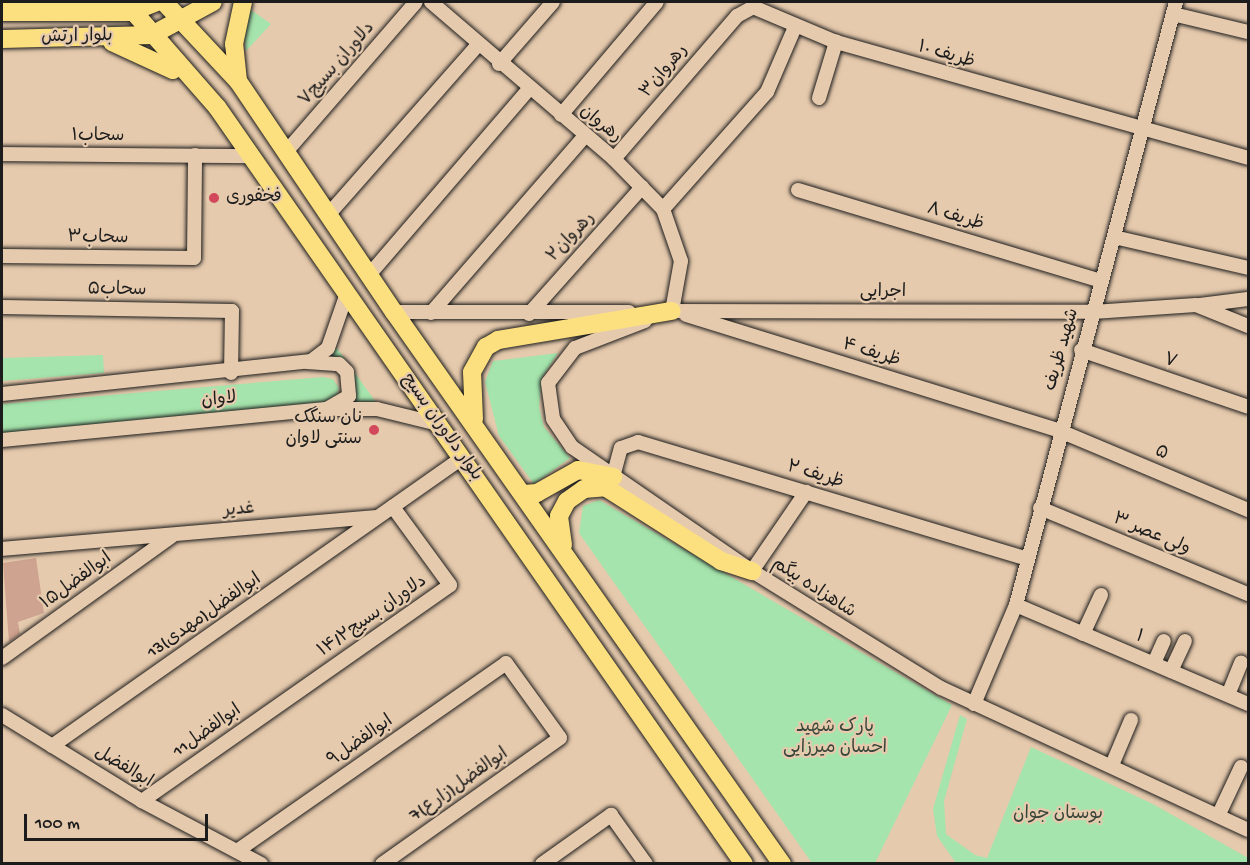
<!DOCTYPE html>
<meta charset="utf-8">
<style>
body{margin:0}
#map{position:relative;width:1250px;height:865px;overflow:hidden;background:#e6caad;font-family:"Gochi Hand","Playpen Sans Arabic",sans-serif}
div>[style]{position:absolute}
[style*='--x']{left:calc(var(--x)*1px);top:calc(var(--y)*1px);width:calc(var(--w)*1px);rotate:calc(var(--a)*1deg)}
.green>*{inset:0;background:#a5e4ac}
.building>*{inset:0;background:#cea38f}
.roads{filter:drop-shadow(0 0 2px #1c1c1c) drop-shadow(0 0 2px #1c1c1c)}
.minor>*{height:14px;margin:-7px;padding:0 7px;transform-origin:7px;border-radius:7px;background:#e6caad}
.major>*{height:18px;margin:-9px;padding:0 9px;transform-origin:9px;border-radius:9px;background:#fce080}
.dots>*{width:16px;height:16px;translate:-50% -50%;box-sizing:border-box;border:3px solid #e6caad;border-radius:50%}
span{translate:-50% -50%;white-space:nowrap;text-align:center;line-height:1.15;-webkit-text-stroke:4.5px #e6caad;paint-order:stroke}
.street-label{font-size:18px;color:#1c1c1c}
.poi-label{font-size:18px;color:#1c1c1c}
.left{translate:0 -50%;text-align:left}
.right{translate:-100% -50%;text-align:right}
.park-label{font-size:18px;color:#374439}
.frame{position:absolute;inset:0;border:3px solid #1c1c1c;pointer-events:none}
.scale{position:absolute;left:24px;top:814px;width:184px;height:27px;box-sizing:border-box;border:3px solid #1c1c1c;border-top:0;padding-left:8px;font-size:18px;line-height:21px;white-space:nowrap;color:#1c1c1c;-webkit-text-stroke:4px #e6caad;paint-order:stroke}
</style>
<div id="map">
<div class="green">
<i style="clip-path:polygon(251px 10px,271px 24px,246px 51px,243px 29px)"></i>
<i style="clip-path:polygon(334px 344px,378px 405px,353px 404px,352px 376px,324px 360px)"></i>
<i style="clip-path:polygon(558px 353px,542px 378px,539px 407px,544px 427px,570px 458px,534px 484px,499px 436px,485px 382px,493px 361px)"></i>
<i style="clip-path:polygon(103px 355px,104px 373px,2px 381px,2px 358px)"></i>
<i style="clip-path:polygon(323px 377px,333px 379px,339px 388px,336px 398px,325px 403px,2px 435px,2px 404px)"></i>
<i style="clip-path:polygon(599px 500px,952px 705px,875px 863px,812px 863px,579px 533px,583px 506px)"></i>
<i style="clip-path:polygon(960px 715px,967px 719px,944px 801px,946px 834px,975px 855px,987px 858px,1031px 747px,1153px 804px,1248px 858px,1248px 863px,956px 863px,937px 836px,933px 809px)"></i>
</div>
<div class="building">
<i style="clip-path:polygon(36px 558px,44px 613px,18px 622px,20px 634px,9px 642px,3px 563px)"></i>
</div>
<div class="roads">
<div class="minor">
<i style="--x:431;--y:2;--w:241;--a:40.6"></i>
<i style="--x:614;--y:159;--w:70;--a:45.6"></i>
<i style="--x:663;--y:209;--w:55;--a:70.9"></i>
<i style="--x:681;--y:261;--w:51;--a:100.2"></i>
<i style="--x:1173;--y:14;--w:77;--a:13.5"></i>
<i style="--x:499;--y:64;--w:82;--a:-48.9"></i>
<i style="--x:819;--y:98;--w:59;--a:-73.1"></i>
<i style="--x:561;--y:115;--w:148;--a:-49.7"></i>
<i style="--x:286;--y:152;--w:198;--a:-49.1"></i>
<i style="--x:2;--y:154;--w:249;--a:0.5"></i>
<i style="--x:614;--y:159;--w:189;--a:-49.3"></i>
<i style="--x:737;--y:16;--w:18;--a:-29"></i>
<i style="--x:753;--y:7;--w:90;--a:22.9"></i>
<i style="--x:836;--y:42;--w:428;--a:15.7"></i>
<i style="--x:798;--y:190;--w:317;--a:16.7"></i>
<i style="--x:663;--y:209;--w:157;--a:-48.4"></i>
<i style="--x:767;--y:92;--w:71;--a:-66.7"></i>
<i style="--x:328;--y:215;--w:228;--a:-48.6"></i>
<i style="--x:1114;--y:237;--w:138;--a:13"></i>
<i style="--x:2;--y:256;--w:192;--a:0.6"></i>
<i style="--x:194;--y:258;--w:103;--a:-89.4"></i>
<i style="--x:369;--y:275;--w:245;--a:-49.3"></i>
<i style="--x:1200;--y:305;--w:48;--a:-7.1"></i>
<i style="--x:2;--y:307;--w:230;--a:1"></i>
<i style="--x:232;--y:311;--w:62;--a:90.9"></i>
<i style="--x:664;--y:311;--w:429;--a:0.1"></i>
<i style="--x:1093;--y:312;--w:103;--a:-3.9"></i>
<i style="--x:1196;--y:305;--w:56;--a:22"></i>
<i style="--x:394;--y:312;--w:235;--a:0"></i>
<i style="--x:431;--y:313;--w:235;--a:-49"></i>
<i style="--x:529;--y:314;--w:170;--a:-48.3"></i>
<i style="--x:686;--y:315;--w:392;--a:17.2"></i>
<i style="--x:1060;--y:431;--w:204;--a:22.8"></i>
<i style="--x:645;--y:321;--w:75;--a:158.9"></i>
<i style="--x:575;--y:348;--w:44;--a:127.6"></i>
<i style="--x:548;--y:383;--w:36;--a:82"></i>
<i style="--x:553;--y:419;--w:34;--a:56"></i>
<i style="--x:572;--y:447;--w:219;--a:34.6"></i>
<i style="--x:752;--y:571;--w:222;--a:31.8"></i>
<i style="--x:941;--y:688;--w:338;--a:24.8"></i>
<i style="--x:1081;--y:350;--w:176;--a:18.8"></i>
<i style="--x:307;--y:362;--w:32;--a:4"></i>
<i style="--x:339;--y:364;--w:11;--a:45"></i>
<i style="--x:347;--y:372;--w:24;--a:85"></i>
<i style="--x:349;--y:396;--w:24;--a:150"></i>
<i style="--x:2;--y:394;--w:311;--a:-6.1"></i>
<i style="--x:311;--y:361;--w:21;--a:-37"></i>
<i style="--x:328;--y:348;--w:58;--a:-70.9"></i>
<i style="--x:2;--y:440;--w:325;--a:-5.5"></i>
<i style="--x:326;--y:409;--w:51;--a:0"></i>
<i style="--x:377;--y:409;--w:63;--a:13.8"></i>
<i style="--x:613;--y:477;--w:30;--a:-75"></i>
<i style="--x:621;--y:448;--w:18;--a:-19"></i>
<i style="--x:638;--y:442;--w:407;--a:16.7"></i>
<i style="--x:1040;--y:508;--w:225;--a:22.5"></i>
<i style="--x:2;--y:549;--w:375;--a:-4.9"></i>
<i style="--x:752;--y:571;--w:96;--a:-55.6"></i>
<i style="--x:1016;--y:605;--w:252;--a:23.1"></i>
<i style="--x:1083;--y:634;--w:43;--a:-65.2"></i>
<i style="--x:2;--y:658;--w:209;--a:-35.7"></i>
<i style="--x:1154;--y:663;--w:24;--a:-66"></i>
<i style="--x:1171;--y:671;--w:33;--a:-65"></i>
<i style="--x:1228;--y:695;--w:35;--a:-68"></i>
<i style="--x:974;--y:704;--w:108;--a:-67"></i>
<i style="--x:1016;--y:605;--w:624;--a:-75.14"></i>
<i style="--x:2;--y:715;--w:164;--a:31.6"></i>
<i style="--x:142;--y:801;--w:135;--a:27.9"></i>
<i style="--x:52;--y:746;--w:501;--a:-35.09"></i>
<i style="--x:1112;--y:765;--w:49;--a:-67.1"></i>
<i style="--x:142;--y:801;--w:376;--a:-35"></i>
<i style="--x:450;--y:585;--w:97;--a:-126.2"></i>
<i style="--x:1219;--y:814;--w:52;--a:-64.9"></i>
<i style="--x:237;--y:851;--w:328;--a:-34.9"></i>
<i style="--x:506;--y:663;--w:92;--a:54.2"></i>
<i style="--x:560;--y:738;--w:218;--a:144.7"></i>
<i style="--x:542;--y:864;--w:85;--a:-35.4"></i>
<i style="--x:611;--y:815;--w:60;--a:54.5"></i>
</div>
<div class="major">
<i style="--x:125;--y:2;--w:140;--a:48.8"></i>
<i style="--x:217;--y:107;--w:922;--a:55.16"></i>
<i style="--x:164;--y:2;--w:108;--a:46.9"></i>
<i style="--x:238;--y:81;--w:279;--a:56"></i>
<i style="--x:394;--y:312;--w:675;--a:54.9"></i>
<i style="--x:2;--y:12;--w:130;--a:0"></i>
<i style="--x:132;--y:12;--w:27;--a:-22"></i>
<i style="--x:2;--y:39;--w:150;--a:-1.5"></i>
<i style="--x:152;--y:35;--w:69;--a:-28.4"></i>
<i style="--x:112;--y:42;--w:67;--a:24.7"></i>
<i style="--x:238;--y:81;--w:37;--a:-96"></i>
<i style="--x:234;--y:44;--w:43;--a:-77.9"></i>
<i style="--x:474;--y:419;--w:47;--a:-92.4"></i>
<i style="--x:472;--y:372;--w:29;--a:-61"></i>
<i style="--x:486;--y:347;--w:14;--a:-30"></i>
<i style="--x:498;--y:340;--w:176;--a:-9.5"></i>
<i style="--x:524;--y:494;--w:13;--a:-4"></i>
<i style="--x:537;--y:493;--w:47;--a:-29.3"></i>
<i style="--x:578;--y:470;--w:36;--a:11"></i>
<i style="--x:563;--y:545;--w:29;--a:-98"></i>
<i style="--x:559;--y:516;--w:17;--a:-62"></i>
<i style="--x:567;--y:501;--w:21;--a:-35"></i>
<i style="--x:584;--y:489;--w:21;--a:-5"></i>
<i style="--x:605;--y:487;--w:138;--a:32.5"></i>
<i style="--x:721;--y:561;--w:33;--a:18"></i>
</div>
</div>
<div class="dots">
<i style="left:214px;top:198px;background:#d1495b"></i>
<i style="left:374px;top:430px;background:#d1495b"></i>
</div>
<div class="street-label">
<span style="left:77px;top:38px;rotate:-1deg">بلوار ارتش</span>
<span style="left:946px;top:56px;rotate:16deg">ظریف ۱۰</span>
<span style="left:338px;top:65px;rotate:-49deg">دلاوران بسیج۷</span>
<span style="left:665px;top:72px;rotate:-50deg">رهروان۳</span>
<span style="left:600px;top:125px;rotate:39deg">رهروان</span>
<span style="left:98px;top:137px">۱سحاب</span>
<span style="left:955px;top:218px;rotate:17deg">ظریف ۸</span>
<span style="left:572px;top:238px;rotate:-47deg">رهروان۲</span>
<span style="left:98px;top:239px;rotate:1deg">۳سحاب</span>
<span style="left:117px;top:291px;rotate:1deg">۵سحاب</span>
<span style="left:883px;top:293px">اجرایی</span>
<span style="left:1063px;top:350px;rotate:-74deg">شهید ظریف</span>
<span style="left:871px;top:354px;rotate:17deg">ظریف ۴</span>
<span style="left:1170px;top:362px;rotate:19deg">۷</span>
<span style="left:219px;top:401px;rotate:-5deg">لاوان</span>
<span style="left:441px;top:428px;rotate:55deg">بلوار دلاوران بسیج</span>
<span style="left:1161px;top:454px;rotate:23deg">۵</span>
<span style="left:815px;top:476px;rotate:17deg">ظریف ۲</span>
<span style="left:239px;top:511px;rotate:-5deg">غدیر</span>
<span style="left:1151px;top:535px;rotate:23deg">ولی عصر ۳</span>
<span style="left:77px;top:582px;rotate:-36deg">ابوالفضل۱۵</span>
<span style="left:813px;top:589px;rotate:33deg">شاهزاده بیگم</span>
<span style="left:205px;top:617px;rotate:-35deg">13ابوالفضل(مهدی)</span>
<span style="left:373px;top:617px;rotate:-35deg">۱۴/۲دلاوران بسیج</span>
<span style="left:1139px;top:638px;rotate:23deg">۱</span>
<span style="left:208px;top:732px;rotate:-35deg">11ابوالفضل</span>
<span style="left:361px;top:742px;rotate:-35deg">ابوالفضل۹</span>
<span style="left:123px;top:768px;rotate:31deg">ابوالفضل</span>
<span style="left:460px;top:786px;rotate:-35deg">7ابوالفضل(زارع)</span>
</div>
<div class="poi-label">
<span class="left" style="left:226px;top:198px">فخفوری</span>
<span class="right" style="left:362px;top:430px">نان سنگک<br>سنتی لاوان</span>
</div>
<div class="park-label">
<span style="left:835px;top:739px">پارک شهید<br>احسان میرزایی</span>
<span style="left:1058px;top:815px">بوستان جوان</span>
</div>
<div class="frame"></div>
<div class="scale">100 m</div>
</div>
